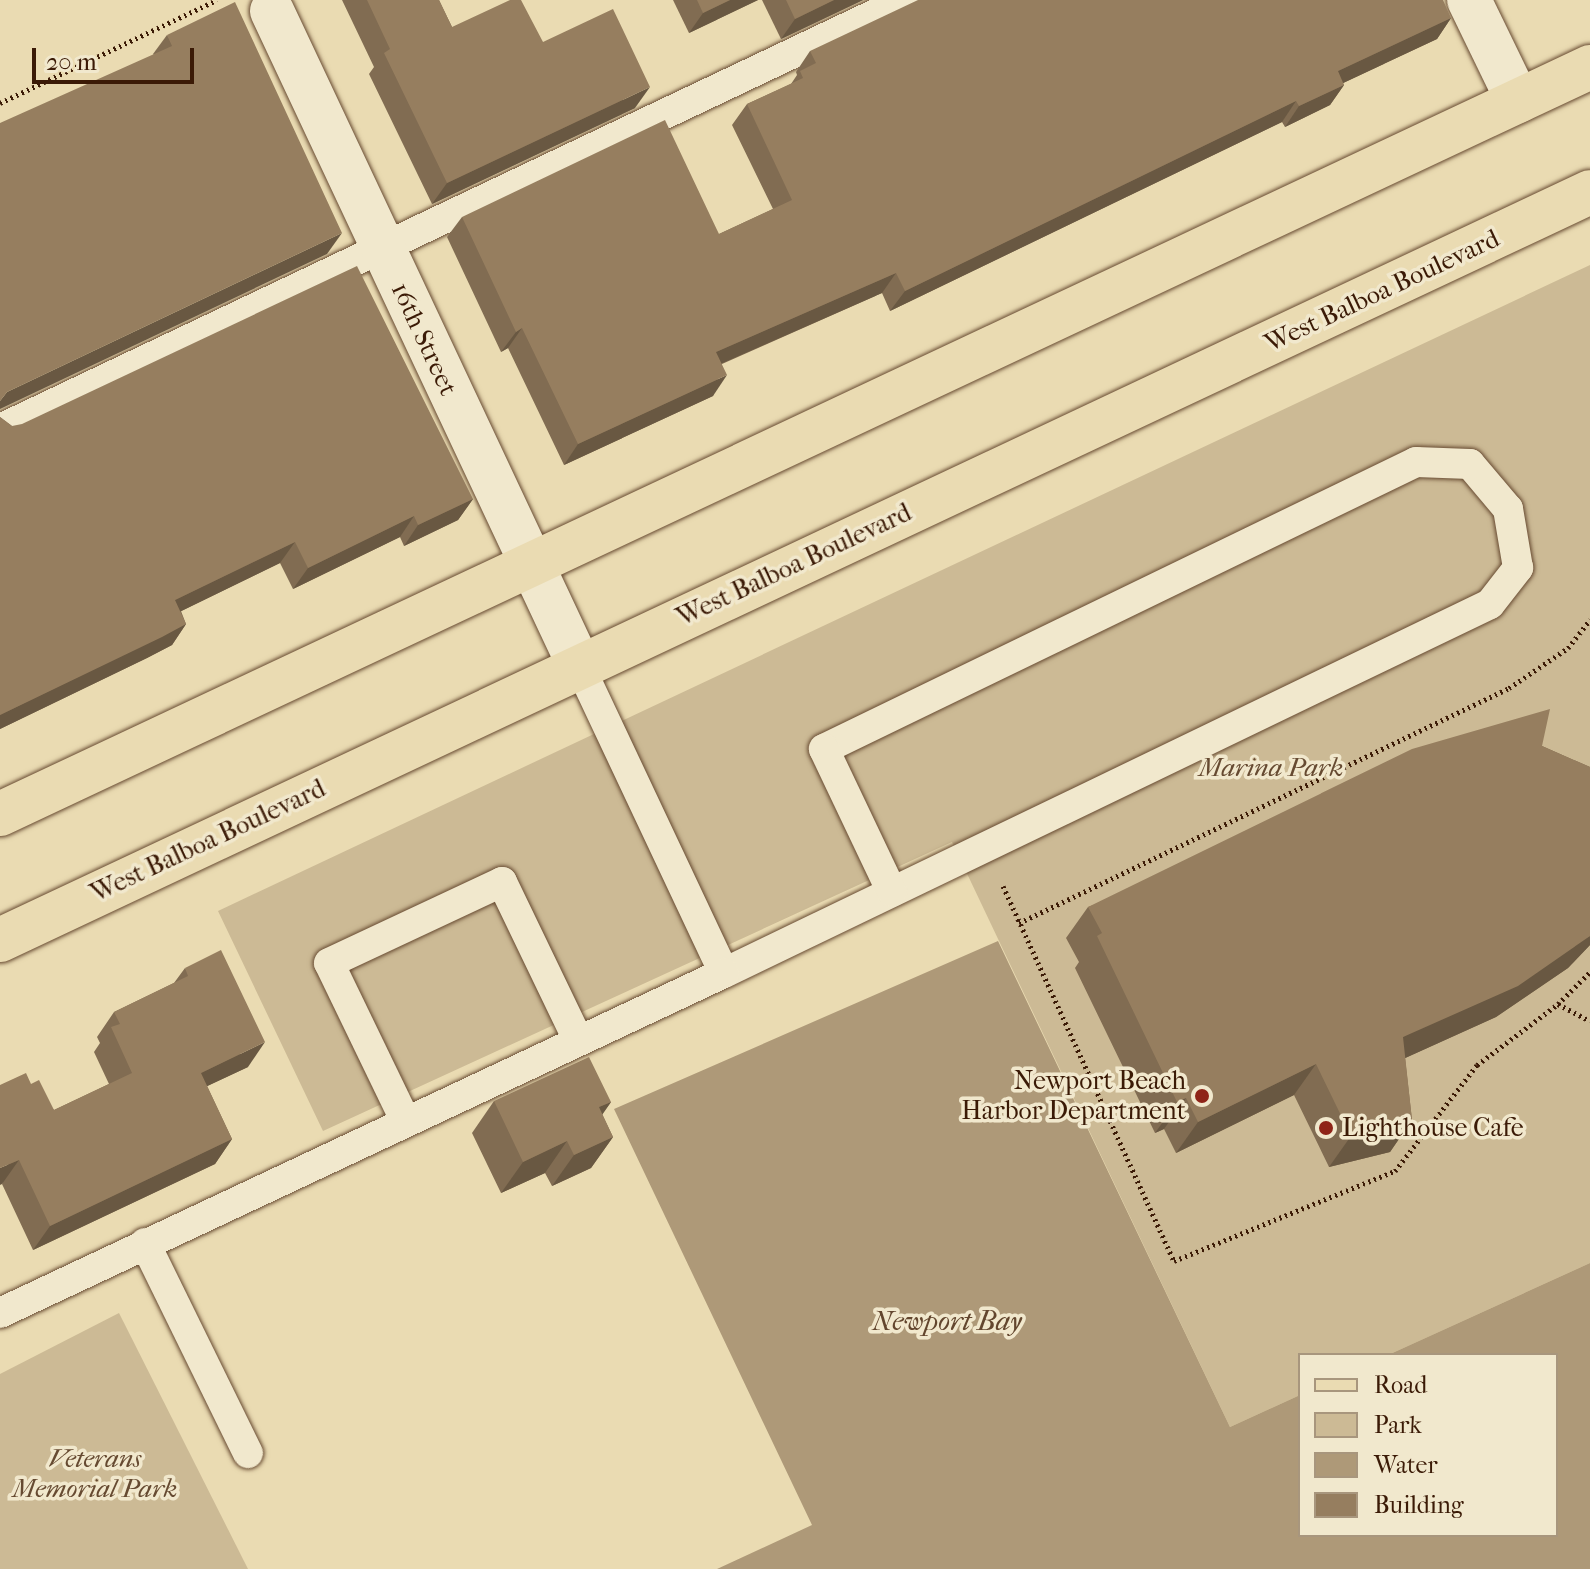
<!DOCTYPE html>
<style>
body{margin:0}
#map{position:relative;width:1590px;height:1569px;overflow:hidden;background:#eadbb2;font-family:"IM FELL French Canon",serif}
div>[style]{position:absolute}
[style*='--x']{left:calc(var(--x)*1px);top:calc(var(--y)*1px);width:calc(var(--w)*1px);rotate:calc(var(--a)*1deg)}
.green>*{inset:0;background:#ccba95}
.water>*{inset:0;background:#ae9978}
.path>*{height:5px;margin-top:-2.5px;transform-origin:0;background:repeating-linear-gradient(90deg,#3b1a06 0 2px,transparent 0 6px)}
.roads{filter:drop-shadow(0 0 2px #674a31) drop-shadow(0 0 2px #674a31)}
.service>*{height:30px;margin:-15px;padding:0 15px;transform-origin:15px;border-radius:15px;background:#f1e8cd}
.minor>*{height:44px;margin:-22px;padding:0 22px;transform-origin:22px;border-radius:22px;background:#f1e8cd}
.primary>*{height:44px;margin:-22px;padding:0 22px;transform-origin:22px;border-radius:22px;background:#eadbb2}
.wall>*{inset:0;background:#816c52}
.shaded-wall>*{inset:0;background:#695842}
.building>*{inset:0;background:#967e5f}
.dots>*{width:22px;height:22px;translate:-50% -50%;box-sizing:border-box;border:4px solid #f1e8cd;border-radius:50%}
span{translate:-50% -50%;white-space:nowrap;text-align:center;line-height:1.15;-webkit-text-stroke:7px #f1e8cd;paint-order:stroke}
.street-label{font-size:26px;color:#3b1a06}
.park-label{font-size:26px;color:#664a31;font-style:italic}
.poi-label{font-size:26px;color:#3b1a06}
.right{translate:-100% -50%;text-align:right}
.left{translate:0 -50%;text-align:left}
.water-label{font-size:28px;color:#63462e;font-style:italic}
.legend{position:absolute;left:1298px;top:1353px;width:260px;height:184px;box-sizing:border-box;background:#f1e8cd;border:2px solid #a8967d;margin:0;padding:10px 14px;list-style:none;font-size:24px;color:#3b1a06}
.legend li{display:flex;align-items:center;gap:16px;height:40px}
.legend b{width:40px;border:2px solid #a8967d}
.scale{position:absolute;left:32px;top:48px;width:162px;height:36px;box-sizing:border-box;border:4px solid #3b1a06;border-top:0;padding-left:10px;font-size:24px;line-height:28px;white-space:nowrap;color:#3b1a06;-webkit-text-stroke:6px #f1e8cd;paint-order:stroke}
</style>
<div id="map">
<div class="green">
<i style="clip-path:polygon(1590px 265px,1590px 1263px,1388px 1355px,1300px 1355px,1300px 1395px,1230px 1427px,952px 842px,323px 1131px,218px 911px)"></i>
<i style="clip-path:polygon(119px 1313px,248px 1569px,0 1569px,0 1374px)"></i>
</div>
<div class="water">
<i style="clip-path:polygon(998px 941px,1230px 1427px,1300px 1395px,1300px 1535px,1556px 1535px,1556px 1355px,1388px 1355px,1590px 1263px,1590px 1569px,717px 1569px,812px 1525px,614px 1109px)"></i>
</div>
<div class="path">
<i style="--x:0;--y:103;--w:240;--a:-25.4"></i>
<i style="--x:1003;--y:886;--w:412;--a:65.5"></i>
<i style="--x:1174;--y:1261;--w:239;--a:-22.2"></i>
<i style="--x:1395;--y:1171;--w:134;--a:-52.3"></i>
<i style="--x:1477;--y:1065;--w:101;--a:-37"></i>
<i style="--x:1558;--y:1004;--w:36;--a:28"></i>
<i style="--x:1019;--y:923;--w:543;--a:-25.62"></i>
<i style="--x:1509;--y:688;--w:71;--a:-34.1"></i>
<i style="--x:1568;--y:648;--w:36;--a:-52"></i>
<i style="--x:1558;--y:1004;--w:45;--a:-45"></i>
</div>
<div class="roads">
<div class="service">
<i style="--x:0;--y:429;--w:1002;--a:-25.36"></i>
<i style="--x:579;--y:665;--w:340;--a:64.8"></i>
<i style="--x:724;--y:973;--w:850;--a:-25.72"></i>
<i style="--x:1490;--y:604;--w:46;--a:-52.1"></i>
<i style="--x:1518;--y:568;--w:60;--a:-99.6"></i>
<i style="--x:1508;--y:509;--w:59;--a:-130.2"></i>
<i style="--x:1470;--y:464;--w:54;--a:-177.9"></i>
<i style="--x:1416;--y:462;--w:658;--a:154.14"></i>
<i style="--x:824;--y:749;--w:158;--a:64.6"></i>
<i style="--x:405;--y:1120;--w:174;--a:-115.8"></i>
<i style="--x:329;--y:963;--w:191;--a:-25.1"></i>
<i style="--x:502;--y:882;--w:175;--a:64.3"></i>
<i style="--x:145;--y:1243;--w:234;--a:63.9"></i>
<i style="--x:0;--y:1313;--w:800;--a:-25.16"></i>
</div>
<div class="minor">
<i style="--x:1469;--y:0;--w:112;--a:64.1"></i>
<i style="--x:272;--y:11;--w:722;--a:64.85"></i>
</div>
<div class="primary">
<i style="--x:0;--y:814;--w:1757;--a:-25.16"></i>
<i style="--x:0;--y:940;--w:1757;--a:-25.19"></i>
</div>
</div>
<div class="wall">
<i style="clip-path:polygon(342px 0,439px 0,452px 27px,543px 42px,635px 108px,432px 204px,369px 74px,374px 67px)"></i>
<i style="clip-path:polygon(673px 0,758px 0,689px 33px)"></i>
<i style="clip-path:polygon(762px 0,863px 0,781px 39px)"></i>
<i style="clip-path:polygon(1451px 18px,1437px 39px,1343px 83px,1344px 85px,1330px 105px,1285px 127px,1282px 122px,890px 311px,882px 293px,722px 364px,713px 396px,564px 465px,508px 348px,501px 352px,447px 237px,462px 217px,719px 234px,773px 209px,732px 125px,747px 104px,791px 84px,797px 75px,796px 72px,810px 51px)"></i>
<i style="clip-path:polygon(167px 35px,327px 254px,153px 54px)"></i>
<i style="clip-path:polygon(0 417px,12px 426px,473px 499px,458px 520px,404px 546px,400px 537px,293px 589px,280px 563px,181px 611px,186px 624px,172px 645px,147px 658px,0 729px)"></i>
<i style="clip-path:polygon(1542px 746px,1590px 767px,1590px 945px,1568px 968px,1496px 1017px,1405px 1058px,1412px 1120px,1390px 1152px,1329px 1167px,1294px 1095px,1176px 1153px,1164px 1129px,1155px 1133px,1075px 968px,1079px 962px,1066px 938px,1088px 907px)"></i>
<i style="clip-path:polygon(185px 968px,248px 1067px,207px 1086px,232px 1139px,215px 1164px,33px 1250px,2px 1184px,31px 1084px,54px 1110px,109px 1084px,94px 1052px,100px 1043px,97px 1037px,114px 1012px,174px 983px)"></i>
<i style="clip-path:polygon(494px 1101px,611px 1102px,602px 1114px,613px 1137px,591px 1168px,552px 1186px,545px 1173px,501px 1193px,472px 1133px)"></i>
</div>
<div class="shaded-wall">
<i style="clip-path:polygon(730px 0,758px 0,689px 33px,703px 13px)"></i>
<i style="clip-path:polygon(834px 0,863px 0,781px 39px,795px 19px)"></i>
<i style="clip-path:polygon(1451px 18px,1437px 39px,1324px 92px,1338px 71px)"></i>
<i style="clip-path:polygon(1344px 85px,1330px 105px,1285px 127px,1299px 106px)"></i>
<i style="clip-path:polygon(650px 87px,635px 108px,432px 204px,447px 183px)"></i>
<i style="clip-path:polygon(1296px 101px,1282px 122px,890px 311px,905px 291px)"></i>
<i style="clip-path:polygon(342px 233px,327px 254px,0 409px,0 401px,7px 392px)"></i>
<i style="clip-path:polygon(896px 273px,882px 293px,702px 372px,716px 352px)"></i>
<i style="clip-path:polygon(522px 328px,508px 348px,501px 352px,516px 332px)"></i>
<i style="clip-path:polygon(727px 375px,713px 396px,564px 465px,578px 444px)"></i>
<i style="clip-path:polygon(473px 499px,458px 520px,404px 546px,418px 525px)"></i>
<i style="clip-path:polygon(414px 516px,400px 537px,293px 589px,308px 568px)"></i>
<i style="clip-path:polygon(295px 542px,280px 563px,161px 621px,175px 600px)"></i>
<i style="clip-path:polygon(186px 624px,172px 645px,147px 658px,0 729px,0 715px)"></i>
<i style="clip-path:polygon(1590px 936px,1590px 945px,1568px 968px,1496px 1017px,1381px 1069px,1403px 1037px)"></i>
<i style="clip-path:polygon(265px 1042px,248px 1067px,184px 1097px,201px 1073px)"></i>
<i style="clip-path:polygon(1316px 1064px,1294px 1095px,1176px 1153px,1198px 1122px)"></i>
<i style="clip-path:polygon(1186px 1098px,1164px 1129px,1155px 1133px,1177px 1102px)"></i>
<i style="clip-path:polygon(611px 1102px,589px 1134px,599px 1107px)"></i>
<i style="clip-path:polygon(1412px 1120px,1390px 1152px,1329px 1167px,1351px 1136px)"></i>
<i style="clip-path:polygon(613px 1137px,591px 1168px,552px 1186px,574px 1155px)"></i>
<i style="clip-path:polygon(232px 1139px,215px 1164px,33px 1250px,50px 1226px)"></i>
<i style="clip-path:polygon(567px 1141px,545px 1173px,501px 1193px,523px 1162px)"></i>
<i style="clip-path:polygon(19px 1160px,2px 1184px,0 1185px,0 1168px)"></i>
</div>
<div class="building">
<i style="clip-path:polygon(367px 0,439px 0,452px 27px,510px 0,521px 0,543px 42px,613px 9px,650px 87px,447px 183px,384px 53px,390px 49px)"></i>
<i style="clip-path:polygon(697px 0,730px 0,703px 13px)"></i>
<i style="clip-path:polygon(786px 0,834px 0,795px 19px)"></i>
<i style="clip-path:polygon(918px 0,1443px 0,1451px 18px,1338px 71px,1344px 85px,1299px 106px,1296px 101px,905px 291px,896px 273px,716px 352px,727px 375px,578px 444px,522px 328px,516px 332px,462px 217px,665px 120px,719px 234px,792px 200px,747px 104px,803px 78px,800px 71px,816px 63px,810px 51px)"></i>
<i style="clip-path:polygon(235px 2px,342px 233px,7px 392px,0 401px,0 123px,172px 46px,167px 35px)"></i>
<i style="clip-path:polygon(357px 266px,473px 499px,418px 525px,414px 516px,308px 568px,295px 542px,175px 600px,186px 624px,162px 637px,0 715px,0 417px,12px 426px,22px 424px)"></i>
<i style="clip-path:polygon(1550px 709px,1542px 746px,1590px 767px,1590px 936px,1518px 986px,1403px 1037px,1412px 1120px,1351px 1136px,1316px 1064px,1198px 1122px,1186px 1098px,1177px 1102px,1097px 936px,1102px 933px,1088px 907px,1412px 749px)"></i>
<i style="clip-path:polygon(221px 950px,265px 1042px,201px 1073px,232px 1139px,50px 1226px,19px 1160px,0 1168px,0 1085px,26px 1073px,31px 1084px,39px 1080px,54px 1110px,132px 1073px,111px 1027px,120px 1024px,114px 1012px,188px 976px,185px 968px)"></i>
<i style="clip-path:polygon(589px 1057px,611px 1102px,599px 1107px,613px 1137px,574px 1155px,567px 1141px,523px 1162px,494px 1101px)"></i>
</div>
<div class="dots">
<i style="left:1202px;top:1096px;background:#8f2418"></i>
<i style="left:1326px;top:1128px;background:#8f2418"></i>
</div>
<div class="street-label">
<span style="left:1382px;top:291px;rotate:-25deg">West Balboa Boulevard</span>
<span style="left:424px;top:339px;rotate:65deg">16th Street</span>
<span style="left:794px;top:565px;rotate:-25deg">West Balboa Boulevard</span>
<span style="left:208px;top:841px;rotate:-25deg">West Balboa Boulevard</span>
</div>
<div class="park-label">
<span style="left:1271px;top:768px">Marina Park</span>
<span style="left:95px;top:1474px">Veterans<br>Memorial Park</span>
</div>
<div class="poi-label">
<span class="right" style="left:1186px;top:1096px">Newport Beach<br>Harbor Department</span>
<span class="left" style="left:1342px;top:1128px">Lighthouse Cafe</span>
</div>
<div class="water-label">
<span style="left:947px;top:1321px">Newport Bay</span>
</div>
<ul class="legend">
<li><b style="height:10px;background:#eadbb2"></b>Road</li>
<li><b style="height:22px;background:#ccba95"></b>Park</li>
<li><b style="height:22px;background:#ae9978"></b>Water</li>
<li><b style="height:22px;background:#967e5f"></b>Building</li>
</ul>
<div class="scale">20 m</div>
</div>
